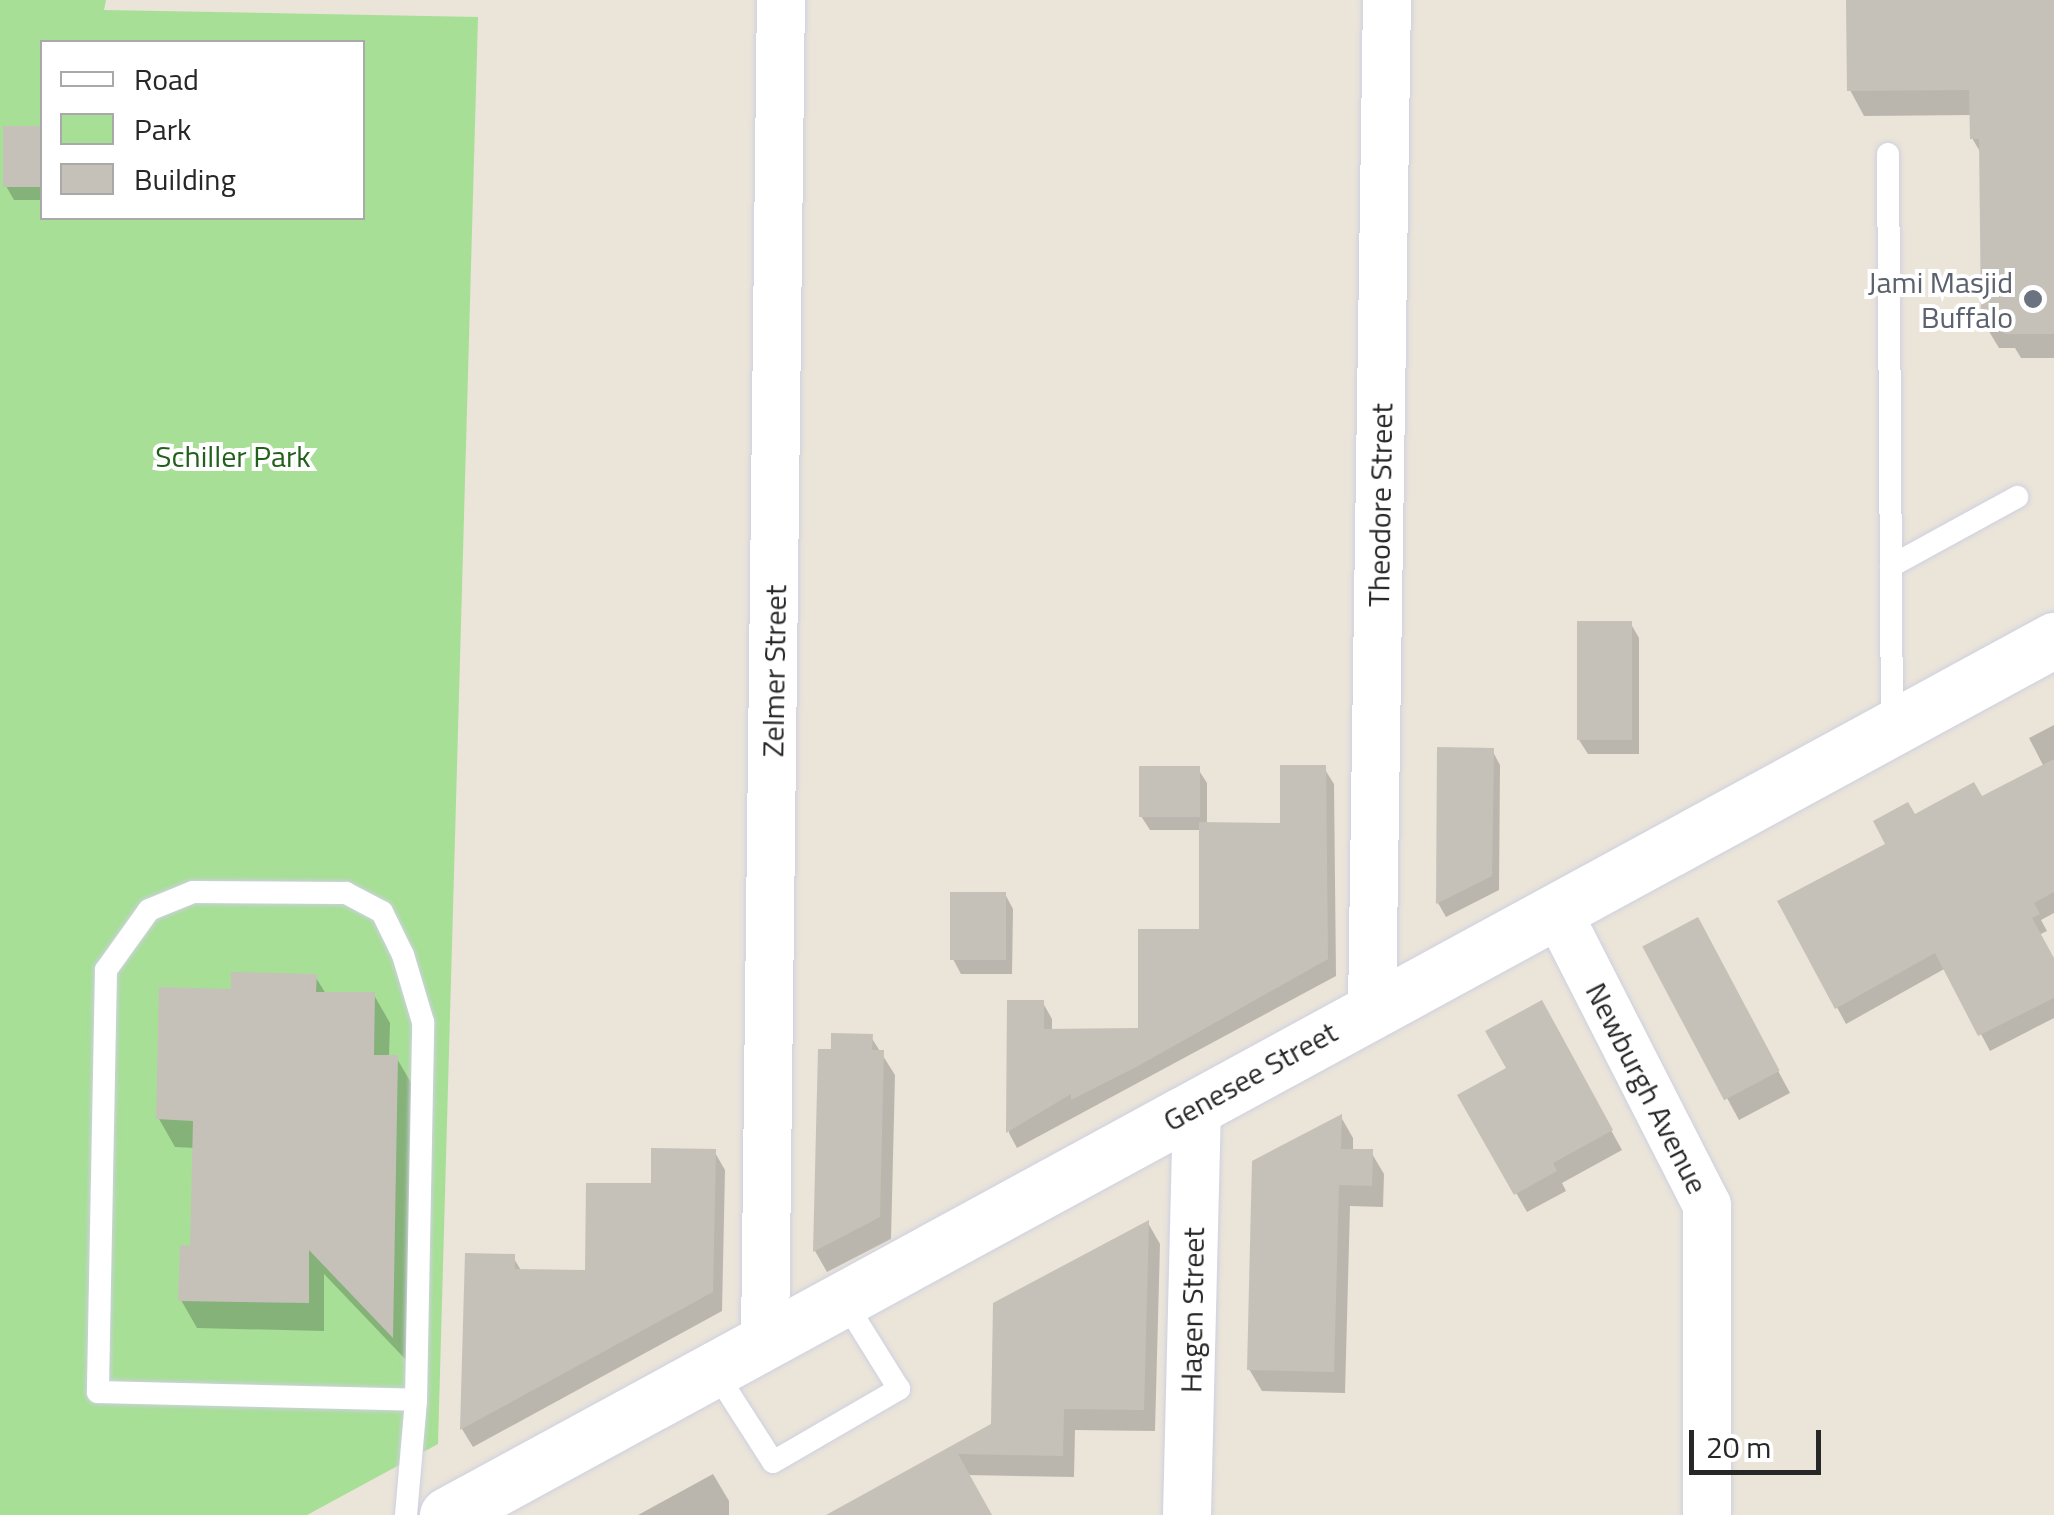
<!DOCTYPE html>
<style>
body{margin:0}
#map{position:relative;width:2054px;height:1515px;overflow:hidden;background:#eae4d9;font-family:"Titillium Web",sans-serif}
div>[style]{position:absolute}
[style*='--x']{left:calc(var(--x)*1px);top:calc(var(--y)*1px);width:calc(var(--w)*1px);rotate:calc(var(--a)*1deg)}
.green>*{inset:0;background:#a7df96}
.shadow>*{inset:0;background:#0003}
.building>*{inset:0;background:#c5c1b9;transform-origin:0 0}
.roads{filter:drop-shadow(0 0 2px #ced0e0) drop-shadow(0 0 2px #ced0e0)}
.service>*{height:22px;margin:-11px;padding:0 11px;transform-origin:11px;border-radius:11px;background:#fff}
.minor>*{height:48px;margin:-24px;padding:0 24px;transform-origin:24px;border-radius:24px;background:#fff}
.secondary>*{height:55px;margin:-27.5px;padding:0 27.5px;transform-origin:27.5px;border-radius:27.5px;background:#fff}
.dots>*{width:28px;height:28px;translate:-50% -50%;box-sizing:border-box;border:5px solid #fff;border-radius:50%}
span{translate:-50% -50%;white-space:nowrap;text-align:center;line-height:1.15;-webkit-text-stroke:8px #fff;paint-order:stroke}
.worship-label{font-size:30px;color:#5b616d}
.right{translate:-100% -50%;text-align:right}
.park-label{font-size:30px;color:#22601b}
.street-label{font-size:30px;color:#272727}
.legend{position:absolute;left:40px;top:40px;width:325px;height:180px;box-sizing:border-box;background:#fff;border:2px solid #a9a9a9;margin:0;padding:12px 18px;list-style:none;font-size:30px;color:#272727}
.legend li{display:flex;align-items:center;gap:20px;height:50px}
.legend b{width:50px;border:2px solid #a9a9a9}
.scale{position:absolute;left:1689px;top:1430px;width:132px;height:45px;box-sizing:border-box;border:5px solid #272727;border-top:0;padding-left:12px;font-size:30px;line-height:35px;white-space:nowrap;color:#272727;-webkit-text-stroke:8px #fff;paint-order:stroke}
</style>
<div id="map">
<div class="green">
<i style="clip-path:polygon(evenodd,0 0,106px 0,104px 10px,478px 17px,438px 1444px,307px 1515px,0 1515px,0 0,42px 42px,362px 42px,362px 218px,42px 218px,42px 42px)"></i>
</div>
<div class="shadow">
<i style="clip-path:polygon(1849px 0,2054px 0,2054px 358px,2021px 358px,2015px 348px,1999px 348px,1984px 323px,1982px 155px,1972px 138px,1972px 115px,1864px 116px,1850px 90px)"></i>
<i style="clip-path:polygon(42px 129px,42px 200px,14px 200px,6px 186px,6px 130px)"></i>
<i style="clip-path:polygon(1631px 624px,1639px 638px,1639px 754px,1588px 754px,1579px 740px)"></i>
<i style="clip-path:polygon(2054px 725px,2054px 913px,2041px 920px,2047px 931px,2039px 935px,2054px 962px,2054px 1018px,1990px 1051px,1946px 968px,1846px 1024px,1780px 902px,1889px 845px,1914px 817px,1981px 799px,2044px 767px,2029px 738px)"></i>
<i style="clip-path:polygon(1440px 750px,1492px 750px,1500px 765px,1499px 890px,1446px 917px,1438px 903px)"></i>
<i style="clip-path:polygon(1324px 768px,1334px 784px,1336px 976px,1017px 1148px,1009px 1133px,1009px 1003px,1043px 1003px,1052px 1019px,1052px 1032px,1141px 1031px,1201px 932px,1202px 830px,1150px 830px,1141px 816px,1198px 769px,1207px 783px,1207px 825px,1282px 826px)"></i>
<i style="clip-path:polygon(1005px 894px,1013px 909px,1012px 974px,961px 974px,953px 959px)"></i>
<i style="clip-path:polygon(1709px 942px,1790px 1093px,1739px 1120px,1727px 1098px)"></i>
<i style="clip-path:polygon(315px 976px,326px 994px,374px 995px,390px 1023px,389px 1057px,396px 1057px,413px 1086px,408px 1362px,324px 1274px,324px 1331px,197px 1328px,181px 1300px,193px 1248px,195px 1148px,175px 1147px,159px 1119px,234px 991px)"></i>
<i style="clip-path:polygon(1541px 1004px,1622px 1150px,1562px 1183px,1566px 1191px,1527px 1212px,1461px 1096px,1509px 1069px)"></i>
<i style="clip-path:polygon(871px 1037px,895px 1075px,891px 1239px,827px 1272px,815px 1251px,820px 1051px,833px 1051px)"></i>
<i style="clip-path:polygon(1341px 1117px,1353px 1138px,1353px 1152px,1371px 1152px,1384px 1174px,1383px 1207px,1350px 1206px,1345px 1393px,1262px 1391px,1249px 1369px)"></i>
<i style="clip-path:polygon(714px 1151px,725px 1170px,722px 1311px,473px 1447px,462px 1429px,467px 1256px,513px 1257px,522px 1272px,587px 1273px)"></i>
<i style="clip-path:polygon(1148px 1223px,1160px 1244px,1155px 1431px,1075px 1430px,1074px 1477px,967px 1475px,990px 1515px,831px 1515px,993px 1425px)"></i>
<i style="clip-path:polygon(713px 1474px,729px 1501px,729px 1515px,638px 1515px)"></i>
</div>
<div class="building">
<i style="clip-path:polygon(1846px 0,2054px 0,2054px 334px,2004px 334px,2004px 323px,1981px 323px,1979px 139px,1970px 139px,1969px 90px,1847px 91px)"></i>
<i style="left:3px;top:126px;width:39px;height:61px"></i>
<i style="left:1577px;top:621px;width:55px;height:119px"></i>
<i style="clip-path:polygon(1437px 747px,1494px 748px,1492px 876px,1436px 904px)"></i>
<i style="clip-path:polygon(2054px 759px,2054px 892px,2034px 903px,2040px 914px,2032px 918px,2054px 958px,2054px 998px,1978px 1036px,1935px 953px,1835px 1009px,1777px 901px,1885px 844px,1873px 821px,1908px 802px,1915px 814px,1974px 782px,1982px 796px)"></i>
<i style="clip-path:polygon(1280px 765px,1326px 765px,1328px 959px,1138px 1066px,1071px 1100px,1071px 1094px,1006px 1133px,1007px 1000px,1044px 1000px,1044px 1029px,1138px 1028px,1138px 929px,1199px 929px,1199px 822px,1280px 823px)"></i>
<i style="left:1139px;top:766px;width:61px;height:51px"></i>
<i style="left:950px;top:892px;width:56px;height:68px"></i>
<i style="left:1698px;top:917px;width:174px;height:63px;rotate:62deg"></i>
<i style="clip-path:polygon(231px 972px,317px 974px,316px 992px,375px 992px,374px 1055px,398px 1055px,393px 1338px,309px 1250px,309px 1303px,178px 1301px,180px 1245px,190px 1246px,193px 1121px,156px 1119px,159px 987px,231px 989px)"></i>
<i style="clip-path:polygon(1542px 1000px,1613px 1130px,1553px 1163px,1557px 1171px,1514px 1195px,1457px 1095px,1506px 1068px,1485px 1031px)"></i>
<i style="clip-path:polygon(831px 1033px,873px 1034px,872px 1050px,884px 1050px,880px 1217px,813px 1252px,818px 1049px,831px 1049px)"></i>
<i style="clip-path:polygon(1342px 1114px,1341px 1149px,1373px 1149px,1372px 1186px,1339px 1185px,1334px 1372px,1247px 1370px,1252px 1161px)"></i>
<i style="clip-path:polygon(651px 1148px,716px 1149px,713px 1292px,460px 1430px,465px 1253px,515px 1254px,515px 1269px,585px 1270px,586px 1183px,651px 1183px)"></i>
<i style="clip-path:polygon(1149px 1220px,1144px 1410px,1064px 1409px,1063px 1456px,958px 1454px,992px 1515px,826px 1515px,991px 1424px,993px 1303px)"></i>
</div>
<div class="roads">
<div class="service">
<i style="--x:1888;--y:154;--w:572;--a:89.6"></i>
<i style="--x:1891;--y:566;--w:144;--a:-28.7"></i>
<i style="--x:714;--y:1370;--w:109;--a:57.3"></i>
<i style="--x:773;--y:1462;--w:146;--a:-30.1"></i>
<i style="--x:899;--y:1389;--w:106;--a:-121.9"></i>
<i style="--x:406;--y:1515;--w:115;--a:-85"></i>
<i style="--x:416;--y:1400;--w:378;--a:-88.9"></i>
<i style="--x:423;--y:1022;--w:70;--a:-106.6"></i>
<i style="--x:403;--y:955;--w:48;--a:-116"></i>
<i style="--x:382;--y:912;--w:41;--a:-152.2"></i>
<i style="--x:346;--y:893;--w:153;--a:-179.6"></i>
<i style="--x:193;--y:892;--w:48;--a:157.8"></i>
<i style="--x:149;--y:910;--w:74;--a:125.6"></i>
<i style="--x:106;--y:970;--w:422;--a:91.1"></i>
<i style="--x:98;--y:1392;--w:318;--a:1.4"></i>
</div>
<div class="minor">
<i style="--x:1556;--y:909;--w:332;--a:63"></i>
<i style="--x:1707;--y:1205;--w:310;--a:90"></i>
<i style="--x:1372;--y:1009;--w:1009;--a:-89.15"></i>
<i style="--x:765;--y:1341;--w:1341;--a:-89.32"></i>
<i style="--x:1187;--y:1515;--w:410;--a:-88.6"></i>
</div>
<div class="secondary">
<i style="--x:447;--y:1515;--w:1830;--a:-28.57"></i>
</div>
</div>
<div class="dots">
<i style="left:2033px;top:299px;background:#6b7280"></i>
</div>
<div class="worship-label">
<span class="right" style="left:2013px;top:299px">Jami Masjid<br>Buffalo</span>
</div>
<div class="park-label">
<span style="left:233px;top:456px">Schiller Park</span>
</div>
<div class="street-label">
<span style="left:1380px;top:505px;rotate:-89deg">Theodore Street</span>
<span style="left:774px;top:671px;rotate:-89deg">Zelmer Street</span>
<span style="left:1250px;top:1076px;rotate:-29deg">Genesee Street</span>
<span style="left:1647px;top:1088px;rotate:63deg">Newburgh Avenue</span>
<span style="left:1192px;top:1310px;rotate:-89deg">Hagen Street</span>
</div>
<ul class="legend">
<li><b style="height:12px;background:#fff"></b>Road</li>
<li><b style="height:28px;background:#a7df96"></b>Park</li>
<li><b style="height:28px;background:#c5c1b9"></b>Building</li>
</ul>
<div class="scale">20 m</div>
</div>
